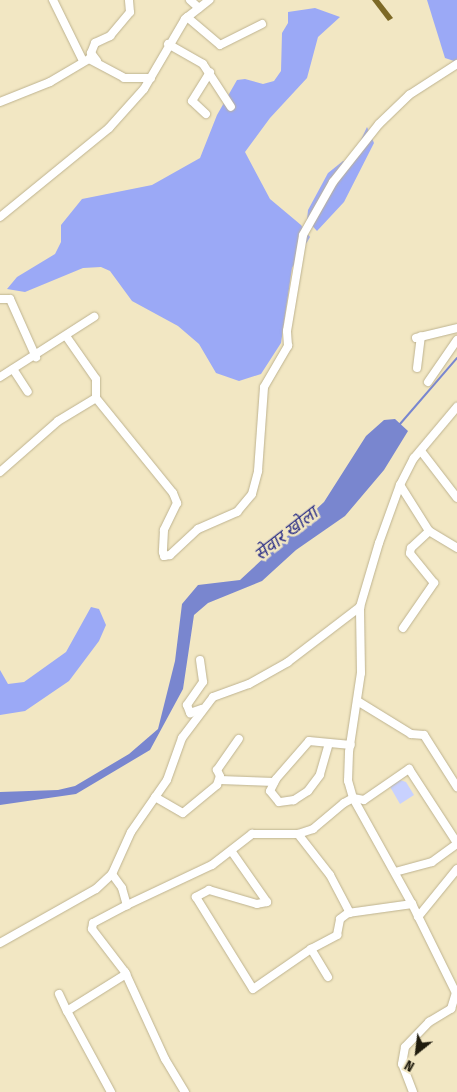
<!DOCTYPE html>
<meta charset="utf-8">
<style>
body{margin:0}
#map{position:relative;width:457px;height:1092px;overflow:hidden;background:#f2e7c3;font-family:"Fira Sans Condensed","Noto Sans Devanagari",sans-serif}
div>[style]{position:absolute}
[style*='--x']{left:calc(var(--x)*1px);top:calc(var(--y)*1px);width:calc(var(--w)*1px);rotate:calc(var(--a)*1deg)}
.green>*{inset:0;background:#c8d1fe}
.forest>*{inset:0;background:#9ba9f6}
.water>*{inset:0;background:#7986cf}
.stream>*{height:2px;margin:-1px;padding:0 1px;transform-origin:1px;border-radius:1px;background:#7986cf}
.building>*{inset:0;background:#7d6926}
.roads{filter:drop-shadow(0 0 1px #beb390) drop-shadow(0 0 1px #beb390)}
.minor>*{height:8px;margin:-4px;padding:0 4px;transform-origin:4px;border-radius:4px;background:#fff}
span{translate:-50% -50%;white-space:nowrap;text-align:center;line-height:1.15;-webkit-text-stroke:5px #f2e7c3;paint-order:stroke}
.water-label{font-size:18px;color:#2d3087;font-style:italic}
.north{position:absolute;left:392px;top:1027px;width:50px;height:50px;-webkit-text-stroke:4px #f2e7c3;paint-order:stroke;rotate:209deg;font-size:14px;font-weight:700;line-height:20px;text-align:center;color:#1f1b0d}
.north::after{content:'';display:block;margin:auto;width:18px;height:22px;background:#1f1b0d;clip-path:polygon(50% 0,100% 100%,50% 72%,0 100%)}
</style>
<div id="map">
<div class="green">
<i style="clip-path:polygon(400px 780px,406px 782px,414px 795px,400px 804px,389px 785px)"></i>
</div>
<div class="forest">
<i style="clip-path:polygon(427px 0,457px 0,457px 62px,445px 58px)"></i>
<i style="clip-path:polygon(315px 8px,340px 17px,318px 37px,307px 78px,270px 118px,245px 152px,270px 199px,301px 225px,310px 237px,292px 268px,281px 343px,261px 374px,239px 381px,216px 373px,199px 344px,178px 326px,132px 301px,110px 271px,101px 267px,83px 268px,25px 292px,7px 289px,17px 277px,55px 254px,61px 242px,61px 225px,82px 199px,152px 185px,200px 158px,217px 115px,237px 80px,245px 79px,263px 84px,274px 81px,281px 71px,282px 33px,288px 23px,288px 12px)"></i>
<i style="clip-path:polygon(367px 127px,374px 143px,344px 202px,317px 231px,307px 220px,308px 210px,328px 173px,343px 161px,350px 163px)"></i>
<i style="clip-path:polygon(91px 607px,99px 609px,106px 625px,99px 641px,69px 681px,25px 711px,0 715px,0 670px,8px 684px,24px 682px,66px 652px)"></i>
</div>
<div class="water">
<i style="clip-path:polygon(395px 419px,408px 431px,384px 470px,345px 516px,296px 550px,262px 581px,208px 603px,194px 615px,183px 689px,150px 750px,76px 794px,0 805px,0 792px,58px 790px,75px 786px,129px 754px,158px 729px,175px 661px,182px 604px,198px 585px,240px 580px,324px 502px,366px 436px,384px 420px)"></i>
</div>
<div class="stream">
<i style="--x:400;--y:424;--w:87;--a:-49.2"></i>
</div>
<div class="building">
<i style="clip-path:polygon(372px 0,379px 0,393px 18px,388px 21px)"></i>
</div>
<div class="roads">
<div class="minor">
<i style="--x:53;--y:0;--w:68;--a:63.8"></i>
<i style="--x:190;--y:0;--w:12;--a:42"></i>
<i style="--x:187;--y:17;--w:43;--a:40.3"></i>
<i style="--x:220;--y:45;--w:47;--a:-26.6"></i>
<i style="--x:168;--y:44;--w:40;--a:29.7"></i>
<i style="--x:203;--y:64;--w:51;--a:56.9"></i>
<i style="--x:97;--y:61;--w:10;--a:-127"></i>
<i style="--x:91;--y:53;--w:11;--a:-68"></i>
<i style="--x:95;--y:43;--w:17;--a:-25"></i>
<i style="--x:110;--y:36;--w:31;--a:-50"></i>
<i style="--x:130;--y:12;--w:12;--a:-95"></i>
<i style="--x:0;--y:102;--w:54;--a:-21.8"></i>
<i style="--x:50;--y:82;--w:45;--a:-30.5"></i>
<i style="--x:89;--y:59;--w:40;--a:28"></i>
<i style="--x:124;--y:78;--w:27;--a:0"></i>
<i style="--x:206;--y:114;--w:19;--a:-137"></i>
<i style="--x:192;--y:101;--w:34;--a:-58"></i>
<i style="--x:0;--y:217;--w:141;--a:-39.2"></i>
<i style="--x:109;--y:128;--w:52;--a:-48.1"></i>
<i style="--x:144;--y:89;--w:81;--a:-59.6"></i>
<i style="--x:185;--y:19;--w:31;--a:-38"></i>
<i style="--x:0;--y:299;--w:10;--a:0"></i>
<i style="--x:10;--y:299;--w:64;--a:65.9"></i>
<i style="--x:66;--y:336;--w:52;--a:55.1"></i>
<i style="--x:96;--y:379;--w:19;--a:90"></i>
<i style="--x:96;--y:398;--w:122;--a:51"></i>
<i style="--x:173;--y:493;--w:11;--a:68"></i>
<i style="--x:177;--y:503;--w:30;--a:116"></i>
<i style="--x:164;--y:530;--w:22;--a:93"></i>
<i style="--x:163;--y:552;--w:4;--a:76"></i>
<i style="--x:164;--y:556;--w:6;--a:-9"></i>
<i style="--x:170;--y:555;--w:38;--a:-43"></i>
<i style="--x:198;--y:529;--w:43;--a:-23.6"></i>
<i style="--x:237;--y:512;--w:23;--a:-50"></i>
<i style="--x:252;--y:494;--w:24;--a:-75"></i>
<i style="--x:258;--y:471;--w:84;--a:-85.9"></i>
<i style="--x:264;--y:387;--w:48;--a:-59.7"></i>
<i style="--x:288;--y:346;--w:15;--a:-94"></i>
<i style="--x:287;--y:331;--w:97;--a:-80.5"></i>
<i style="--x:303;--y:235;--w:61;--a:-60.5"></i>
<i style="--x:333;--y:182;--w:74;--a:-51.6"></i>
<i style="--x:379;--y:124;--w:42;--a:-44"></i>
<i style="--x:409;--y:95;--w:57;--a:-32.9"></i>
<i style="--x:416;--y:338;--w:42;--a:-13.7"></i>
<i style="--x:417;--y:368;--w:32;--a:-83"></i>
<i style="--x:13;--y:369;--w:27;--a:57"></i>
<i style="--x:0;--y:377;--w:112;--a:-32.6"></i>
<i style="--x:428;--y:382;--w:51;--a:-55.4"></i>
<i style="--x:421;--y:451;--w:59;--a:52.5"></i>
<i style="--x:0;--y:472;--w:77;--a:-41.3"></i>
<i style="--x:58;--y:421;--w:44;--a:-31.2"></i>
<i style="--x:400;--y:485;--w:54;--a:57.8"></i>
<i style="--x:403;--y:628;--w:55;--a:-55.4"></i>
<i style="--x:434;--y:583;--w:38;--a:-129"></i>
<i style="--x:410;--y:553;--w:5;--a:-79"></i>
<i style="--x:411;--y:548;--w:25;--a:-43"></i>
<i style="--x:429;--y:531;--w:33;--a:31"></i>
<i style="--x:200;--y:660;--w:22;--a:82"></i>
<i style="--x:203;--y:682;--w:28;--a:125"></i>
<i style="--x:187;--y:705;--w:9;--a:69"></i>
<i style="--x:190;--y:713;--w:12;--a:-20"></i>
<i style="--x:359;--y:702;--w:61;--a:31.6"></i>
<i style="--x:411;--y:734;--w:13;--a:4"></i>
<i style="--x:424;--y:735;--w:62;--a:57.6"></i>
<i style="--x:329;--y:743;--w:33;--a:106"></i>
<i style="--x:320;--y:775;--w:20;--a:127"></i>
<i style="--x:308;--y:791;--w:17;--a:147"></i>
<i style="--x:294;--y:800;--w:15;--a:172"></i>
<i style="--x:279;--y:802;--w:14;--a:-129"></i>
<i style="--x:270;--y:791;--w:13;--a:-63"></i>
<i style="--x:276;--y:779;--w:50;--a:-49"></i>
<i style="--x:309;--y:741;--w:42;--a:5.4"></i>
<i style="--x:220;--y:780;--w:54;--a:2.1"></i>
<i style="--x:155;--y:797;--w:32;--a:30"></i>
<i style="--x:183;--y:813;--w:44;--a:-39.5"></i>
<i style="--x:217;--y:785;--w:9;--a:-72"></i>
<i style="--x:220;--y:776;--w:7;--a:-117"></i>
<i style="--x:217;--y:770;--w:38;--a:-55"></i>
<i style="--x:298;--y:834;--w:52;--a:52"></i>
<i style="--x:330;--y:875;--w:43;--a:62.2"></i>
<i style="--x:232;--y:852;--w:61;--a:55"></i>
<i style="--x:267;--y:902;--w:10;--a:169"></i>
<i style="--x:257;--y:904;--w:50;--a:-163.7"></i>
<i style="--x:209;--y:890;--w:15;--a:152"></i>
<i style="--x:196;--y:897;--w:108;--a:58.2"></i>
<i style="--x:253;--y:989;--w:70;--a:-34.6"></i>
<i style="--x:395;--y:872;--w:38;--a:-15"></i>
<i style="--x:432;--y:862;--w:31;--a:-36"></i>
<i style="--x:112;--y:874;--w:17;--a:54"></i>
<i style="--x:122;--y:888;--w:18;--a:74"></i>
<i style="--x:127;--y:905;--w:38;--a:152"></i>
<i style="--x:93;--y:923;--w:6;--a:99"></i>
<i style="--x:92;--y:929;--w:54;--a:52.5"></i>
<i style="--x:125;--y:972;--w:96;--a:65.3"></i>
<i style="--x:165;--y:1059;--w:39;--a:59"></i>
<i style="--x:127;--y:905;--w:94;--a:-25.2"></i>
<i style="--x:212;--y:865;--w:51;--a:-37.8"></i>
<i style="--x:252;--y:834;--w:46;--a:0"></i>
<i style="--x:298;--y:834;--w:16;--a:-18"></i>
<i style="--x:313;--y:829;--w:40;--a:-40"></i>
<i style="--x:344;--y:803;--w:10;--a:-29"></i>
<i style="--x:353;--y:798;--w:11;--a:10"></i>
<i style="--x:364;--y:800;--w:55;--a:-34.6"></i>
<i style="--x:409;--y:769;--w:88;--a:57"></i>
<i style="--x:418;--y:917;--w:62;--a:-50.9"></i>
<i style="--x:0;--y:943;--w:110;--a:-29.4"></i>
<i style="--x:96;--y:889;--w:22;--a:-43"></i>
<i style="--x:112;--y:874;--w:46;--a:-65.7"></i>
<i style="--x:131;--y:832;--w:63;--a:-55.3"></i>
<i style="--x:167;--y:780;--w:45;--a:-70.3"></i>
<i style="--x:182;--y:738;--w:51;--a:-52.9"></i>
<i style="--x:213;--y:697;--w:38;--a:-20"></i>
<i style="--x:249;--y:684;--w:45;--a:-29.4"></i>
<i style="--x:288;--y:662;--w:91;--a:-37.4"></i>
<i style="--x:328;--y:977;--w:33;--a:-121"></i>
<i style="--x:311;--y:949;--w:30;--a:-28"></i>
<i style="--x:337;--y:935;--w:16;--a:-79"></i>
<i style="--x:340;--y:919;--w:10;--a:-37"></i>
<i style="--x:348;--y:913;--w:65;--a:-8"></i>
<i style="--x:59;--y:994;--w:19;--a:65"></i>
<i style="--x:111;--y:1092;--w:92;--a:-118.5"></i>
<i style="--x:67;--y:1011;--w:70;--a:-32.1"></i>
<i style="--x:413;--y:1092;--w:30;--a:-111"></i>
<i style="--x:402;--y:1064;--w:17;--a:-80"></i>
<i style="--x:405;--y:1047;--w:35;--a:-46"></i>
<i style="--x:429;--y:1022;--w:26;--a:-31"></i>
<i style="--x:451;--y:1009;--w:17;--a:-73"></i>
<i style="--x:456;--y:993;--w:99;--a:-116.3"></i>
<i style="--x:412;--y:904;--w:121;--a:-119.1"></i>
<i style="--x:353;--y:798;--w:18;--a:-106"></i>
<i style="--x:348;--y:781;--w:29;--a:-88"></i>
<i style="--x:349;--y:752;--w:80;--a:-81.4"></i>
<i style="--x:361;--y:673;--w:66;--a:-90.9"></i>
<i style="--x:360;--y:607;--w:67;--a:-73.5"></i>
<i style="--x:379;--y:543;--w:62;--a:-70.1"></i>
<i style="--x:400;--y:485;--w:30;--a:-63"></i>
<i style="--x:414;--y:458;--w:67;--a:-49.9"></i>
</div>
</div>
<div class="water-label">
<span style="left:286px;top:534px;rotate:-38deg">सेवार खोला</span>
</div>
<div class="north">N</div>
</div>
